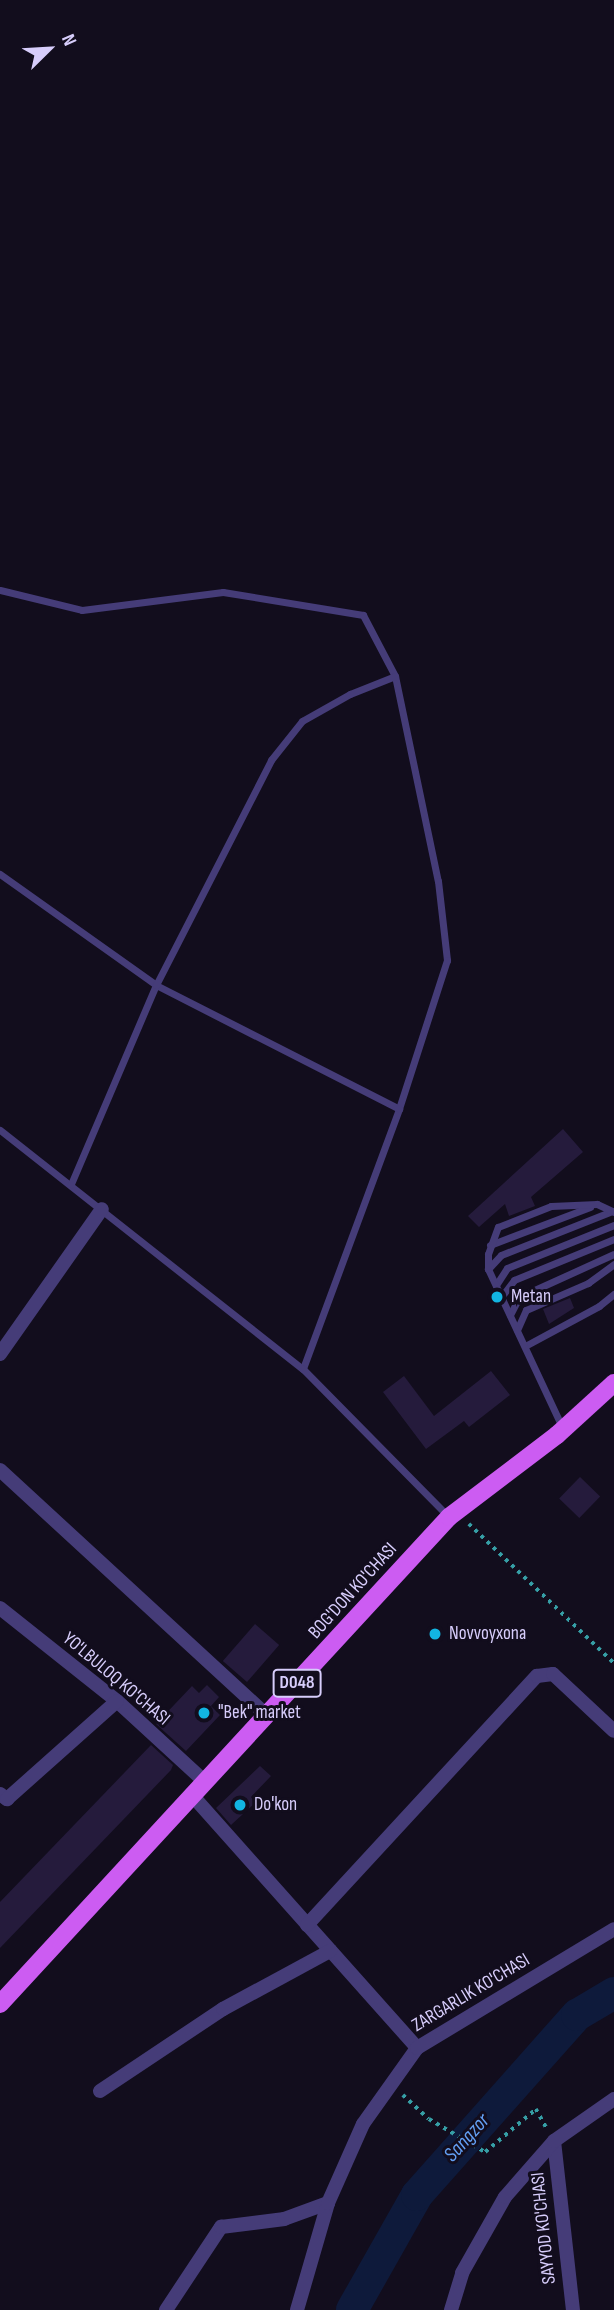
<!DOCTYPE html>
<style>
body{margin:0}
#map{position:relative;width:614px;height:2310px;overflow:hidden;background:#120d1d;font-family:"Sofia Sans Condensed",sans-serif}
div>[style]{position:absolute}
[style*='--x']{left:calc(var(--x)*1px);top:calc(var(--y)*1px);width:calc(var(--w)*1px);rotate:calc(var(--a)*1deg)}
.river>*{height:32px;margin:-16px;padding:0 16px;transform-origin:16px;border-radius:16px;background:#0e1a3b}
.building>*{inset:0;background:#251b3c;transform-origin:0 0}
.path>*{height:3.5px;margin-top:-1.75px;transform-origin:0;background:repeating-linear-gradient(90deg,#369fa6 0 3.5px,transparent 0 8.5px)}
.service>*{height:7px;margin:-3.5px;padding:0 3.5px;transform-origin:3.5px;border-radius:3.5px;background:#453c78}
.minor>*{height:14px;margin:-7px;padding:0 7px;transform-origin:7px;border-radius:7px;background:#453c78}
.primary>*{height:18px;margin:-9px;padding:0 9px;transform-origin:9px;border-radius:9px;background:#cc5cf2}
.dots>*{width:19px;height:19px;translate:-50% -50%;box-sizing:border-box;border:4px solid #120d1d;border-radius:50%}
span{translate:-50% -50%;white-space:nowrap;text-align:center;line-height:1.15;-webkit-text-stroke:6px #120d1d;paint-order:stroke}
.shield-label span{padding:2px 5px;background:#120d1d;border:2px solid;border-radius:5px;-webkit-text-stroke-width:0}
.shield-label{font-size:18px;color:#d7cdfb;font-weight:700}
.poi-label{font-size:19px;color:#d7cdfb}
.left{translate:0 -50%;text-align:left}
.street-label{font-size:19px;color:#d7cdfb}
.water-label{font-size:21px;color:#639ff3;font-style:italic}
.north{position:absolute;left:14px;top:14px;width:70px;height:70px;-webkit-text-stroke:5px #120d1d;paint-order:stroke;rotate:66deg;font-size:19px;font-weight:700;line-height:28px;text-align:center;color:#d7cdfb}
.north::after{content:'';display:block;margin:auto;width:24px;height:32px;background:#d7cdfb;clip-path:polygon(50% 0,100% 100%,50% 72%,0 100%)}
</style>
<div id="map">
<div class="river">
<i style="--x:352;--y:2310;--w:132;--a:-60.5"></i>
<i style="--x:417;--y:2195;--w:241;--a:-48.4"></i>
<i style="--x:577;--y:2015;--w:43;--a:-30.7"></i>
</div>
<div class="building">
<i style="clip-path:polygon(563px 1129px,583px 1152px,531px 1197px,535px 1206px,509px 1216px,505px 1204px,479px 1227px,468px 1216px)"></i>
<i style="clip-path:polygon(570px 1298px,574px 1308px,549px 1324px,543px 1309px)"></i>
<i style="clip-path:polygon(491px 1371px,510px 1395px,469px 1427px,464px 1421px,426px 1449px,383px 1392px,404px 1376px,434px 1416px)"></i>
<i style="left:580px;top:1477px;width:28px;height:30px;rotate:44deg"></i>
<i style="left:255px;top:1624px;width:32px;height:49px;rotate:41deg"></i>
<i style="clip-path:polygon(207px 1685px,219px 1697px,211px 1706px,220px 1715px,186px 1751px,156px 1724px,192px 1686px,199px 1693px)"></i>
<i style="clip-path:polygon(151px 1745px,173px 1765px,171px 1770px,0 1948px,0 1902px)"></i>
<i style="clip-path:polygon(260px 1766px,271px 1776px,251px 1797px,255px 1803px,231px 1825px,216px 1808px)"></i>
</div>
<div class="path">
<i style="--x:469;--y:1524;--w:201;--a:43.8"></i>
<i style="--x:403;--y:2095;--w:35;--a:43"></i>
<i style="--x:429;--y:2119;--w:65;--a:30.5"></i>
<i style="--x:485;--y:2152;--w:67;--a:-40.1"></i>
<i style="--x:536;--y:2109;--w:21;--a:61"></i>
</div>
<div class="service">
<i style="--x:0;--y:590;--w:84;--a:13.7"></i>
<i style="--x:82;--y:610;--w:142;--a:-7.3"></i>
<i style="--x:223;--y:592;--w:142;--a:9.3"></i>
<i style="--x:363;--y:615;--w:69;--a:62.3"></i>
<i style="--x:395;--y:676;--w:209;--a:78.2"></i>
<i style="--x:438;--y:881;--w:80;--a:83.5"></i>
<i style="--x:447;--y:960;--w:157;--a:107.9"></i>
<i style="--x:399;--y:1109;--w:277;--a:110.3"></i>
<i style="--x:0;--y:874;--w:191;--a:35.4"></i>
<i style="--x:156;--y:985;--w:273;--a:27"></i>
<i style="--x:0;--y:1130;--w:386;--a:38.3"></i>
<i style="--x:303;--y:1369;--w:206;--a:45.4"></i>
<i style="--x:71;--y:1184;--w:216;--a:-66.9"></i>
<i style="--x:156;--y:985;--w:253;--a:-62.9"></i>
<i style="--x:271;--y:760;--w:50;--a:-51.5"></i>
<i style="--x:302;--y:721;--w:55;--a:-29.4"></i>
<i style="--x:350;--y:694;--w:48;--a:-21.8"></i>
<i style="--x:490;--y:1245;--w:107;--a:-20.8"></i>
<i style="--x:488;--y:1269;--w:19;--a:-47"></i>
<i style="--x:501;--y:1255;--w:119;--a:-21.6"></i>
<i style="--x:496;--y:1285;--w:20;--a:-57"></i>
<i style="--x:507;--y:1268;--w:115;--a:-21.9"></i>
<i style="--x:502;--y:1296;--w:20;--a:-53"></i>
<i style="--x:514;--y:1280;--w:108;--a:-22.3"></i>
<i style="--x:510;--y:1315;--w:20;--a:-63"></i>
<i style="--x:519;--y:1297;--w:104;--a:-24.4"></i>
<i style="--x:517;--y:1330;--w:22;--a:-66"></i>
<i style="--x:526;--y:1310;--w:68;--a:-23.5"></i>
<i style="--x:588;--y:1283;--w:32;--a:-36"></i>
<i style="--x:525;--y:1346;--w:84;--a:-28.4"></i>
<i style="--x:599;--y:1306;--w:19;--a:-39"></i>
<i style="--x:563;--y:1429;--w:177;--a:-115.1"></i>
<i style="--x:488;--y:1269;--w:15;--a:-90"></i>
<i style="--x:488;--y:1254;--w:29;--a:-70"></i>
<i style="--x:498;--y:1227;--w:57;--a:-21.6"></i>
<i style="--x:551;--y:1206;--w:46;--a:-2.5"></i>
<i style="--x:597;--y:1204;--w:19;--a:25"></i>
</div>
<div class="minor">
<i style="--x:0;--y:1354;--w:177;--a:-54.9"></i>
<i style="--x:0;--y:1470;--w:362;--a:42.6"></i>
<i style="--x:0;--y:1608;--w:149;--a:38.5"></i>
<i style="--x:117;--y:1701;--w:120;--a:42.6"></i>
<i style="--x:0;--y:1794;--w:9;--a:36"></i>
<i style="--x:7;--y:1799;--w:147;--a:-41.7"></i>
<i style="--x:191;--y:1794;--w:340;--a:48.3"></i>
<i style="--x:307;--y:1925;--w:339;--a:-47.3"></i>
<i style="--x:537;--y:1676;--w:16;--a:-7"></i>
<i style="--x:553;--y:1674;--w:83;--a:43.1"></i>
<i style="--x:100;--y:2091;--w:148;--a:-33.7"></i>
<i style="--x:223;--y:2009;--w:122;--a:-28.5"></i>
<i style="--x:554;--y:2141;--w:170;--a:83.6"></i>
<i style="--x:166;--y:2310;--w:100;--a:-56.5"></i>
<i style="--x:221;--y:2227;--w:64;--a:-7.2"></i>
<i style="--x:284;--y:2219;--w:47;--a:-20"></i>
<i style="--x:297;--y:2310;--w:111;--a:-73.8"></i>
<i style="--x:328;--y:2203;--w:86;--a:-66.1"></i>
<i style="--x:363;--y:2124;--w:93;--a:-54.6"></i>
<i style="--x:417;--y:2048;--w:230;--a:-31.1"></i>
<i style="--x:451;--y:2310;--w:39;--a:-73"></i>
<i style="--x:462;--y:2273;--w:87;--a:-60.5"></i>
<i style="--x:505;--y:2197;--w:74;--a:-48.8"></i>
<i style="--x:554;--y:2141;--w:73;--a:-35"></i>
</div>
<div class="primary">
<i style="--x:0;--y:2004;--w:662;--a:-47.32"></i>
<i style="--x:449;--y:1517;--w:136;--a:-37.2"></i>
<i style="--x:557;--y:1435;--w:77;--a:-42.4"></i>
</div>
<div class="dots">
<i style="left:497px;top:1297px;background:#12b5e2"></i>
<i style="left:435px;top:1634px;background:#12b5e2"></i>
<i style="left:204px;top:1713px;background:#12b5e2"></i>
<i style="left:240px;top:1805px;background:#12b5e2"></i>
</div>
<div class="shield-label">
<span style="left:297px;top:1683px">D048</span>
</div>
<div class="poi-label">
<span class="left" style="left:511px;top:1297px">Metan</span>
<span class="left" style="left:449px;top:1634px">Novvoyxona</span>
<span class="left" style="left:218px;top:1713px">"Bek" market</span>
<span class="left" style="left:254px;top:1805px">Do'kon</span>
</div>
<div class="street-label">
<span style="left:353px;top:1591px;rotate:-48deg">BOG'DON KO'CHASI</span>
<span style="left:116px;top:1679px;rotate:40deg">YO'LBULOQ KO'CHASI</span>
<span style="left:471px;top:1993px;rotate:-31deg">ZARGARLIK KO'CHASI</span>
<span style="left:544px;top:2228px;rotate:-96deg">SAYYOD KO'CHASI</span>
</div>
<div class="water-label">
<span style="left:467px;top:2138px;rotate:-48deg">Sangzor</span>
</div>
<div class="north">N</div>
</div>
